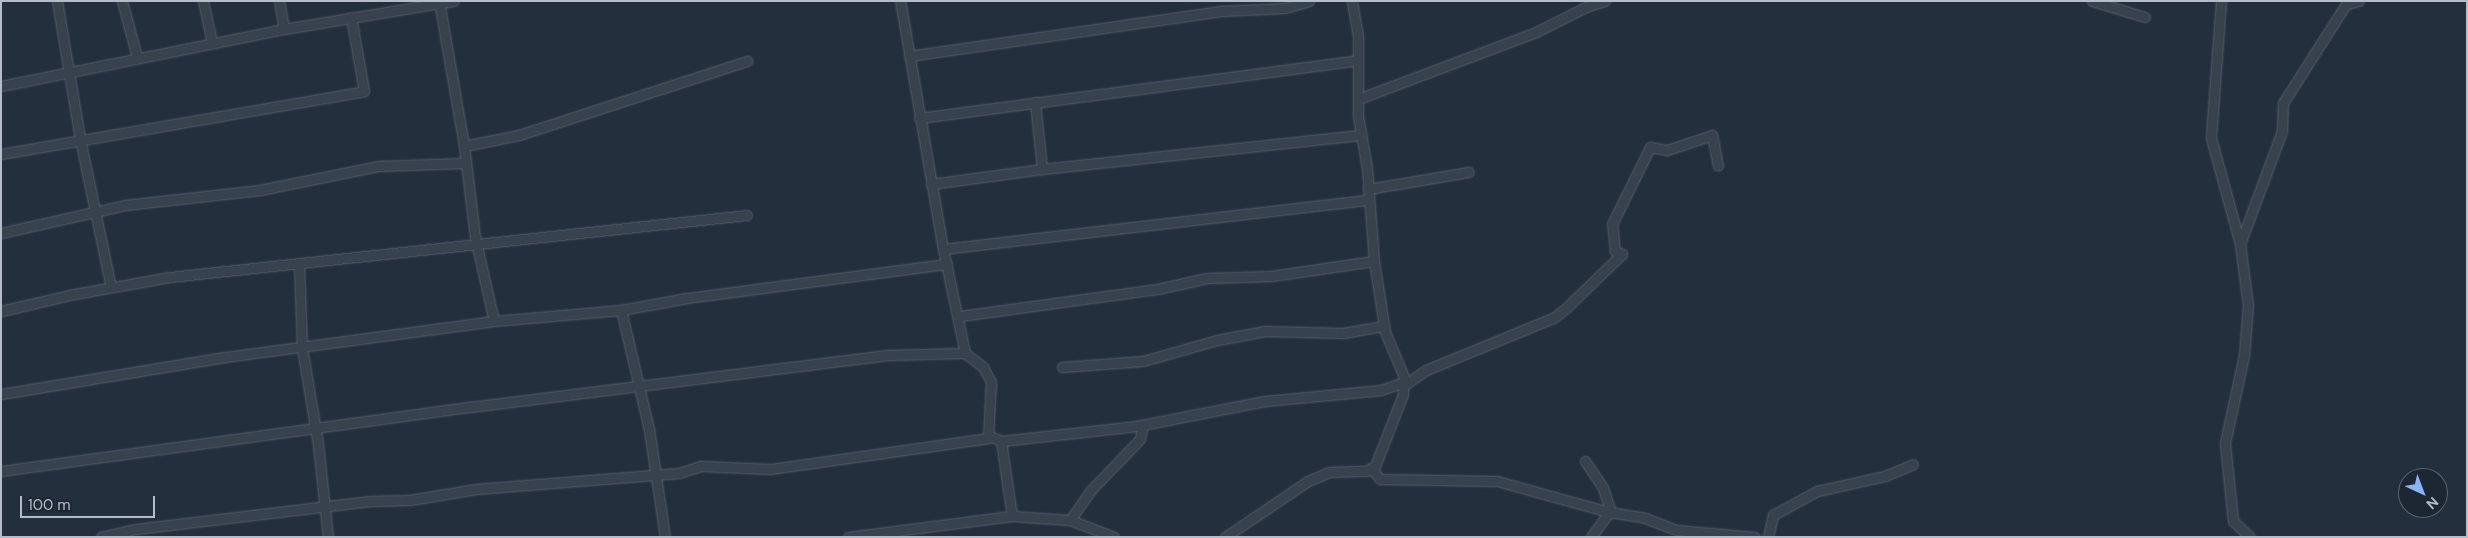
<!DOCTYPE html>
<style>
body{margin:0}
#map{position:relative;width:2468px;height:538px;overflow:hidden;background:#242f3e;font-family:"DM Sans",sans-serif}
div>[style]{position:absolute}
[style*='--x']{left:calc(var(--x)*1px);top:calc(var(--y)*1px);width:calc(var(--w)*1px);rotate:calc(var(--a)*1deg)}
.roads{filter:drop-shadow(0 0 1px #565f6c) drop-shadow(0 0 1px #565f6c)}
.street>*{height:9px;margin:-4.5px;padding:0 4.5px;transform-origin:4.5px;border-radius:4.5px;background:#38414e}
span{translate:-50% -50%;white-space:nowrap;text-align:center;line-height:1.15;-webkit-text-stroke:4px #1d2633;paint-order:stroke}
.frame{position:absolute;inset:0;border:2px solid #b4bcc9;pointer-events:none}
.north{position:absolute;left:2398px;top:468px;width:50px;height:50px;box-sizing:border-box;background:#1d2633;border:1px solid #59626f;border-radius:50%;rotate:137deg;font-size:14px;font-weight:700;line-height:20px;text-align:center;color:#b4bcc9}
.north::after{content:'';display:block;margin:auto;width:18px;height:22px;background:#8ab4f8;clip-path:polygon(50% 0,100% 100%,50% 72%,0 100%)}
.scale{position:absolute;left:20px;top:496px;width:135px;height:22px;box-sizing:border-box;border:2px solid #b4bcc9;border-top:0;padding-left:6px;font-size:15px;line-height:18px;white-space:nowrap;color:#b4bcc9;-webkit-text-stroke:4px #1d2633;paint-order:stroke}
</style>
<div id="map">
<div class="roads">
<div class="street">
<i style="--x:57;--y:1;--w:140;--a:80.5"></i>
<i style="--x:80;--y:139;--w:151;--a:78.2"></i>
<i style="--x:122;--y:1;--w:58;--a:75"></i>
<i style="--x:203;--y:1;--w:43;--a:77.9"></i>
<i style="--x:279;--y:1;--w:28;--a:80"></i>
<i style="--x:439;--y:1;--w:147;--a:80.2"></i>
<i style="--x:464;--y:146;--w:92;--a:83.1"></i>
<i style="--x:475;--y:237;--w:86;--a:77.3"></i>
<i style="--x:494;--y:321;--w:127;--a:-5"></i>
<i style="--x:621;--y:310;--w:67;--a:-10.3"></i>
<i style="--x:687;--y:298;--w:262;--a:-7.5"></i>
<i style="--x:2092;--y:1;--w:55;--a:16.8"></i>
<i style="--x:2221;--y:1;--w:137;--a:94.2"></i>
<i style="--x:2211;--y:138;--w:110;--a:74.7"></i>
<i style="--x:909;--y:56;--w:317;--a:-8.2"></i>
<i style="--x:1223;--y:11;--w:62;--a:-2.8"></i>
<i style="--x:1285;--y:8;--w:25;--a:-16"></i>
<i style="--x:1;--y:86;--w:289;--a:-11.4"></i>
<i style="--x:284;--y:29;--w:172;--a:-9.4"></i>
<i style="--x:1358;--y:99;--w:188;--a:-20.6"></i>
<i style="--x:1534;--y:33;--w:58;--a:-26.6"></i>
<i style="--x:1586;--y:7;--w:20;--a:-18"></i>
<i style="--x:1035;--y:102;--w:67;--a:84"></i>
<i style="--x:919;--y:118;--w:443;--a:-7.5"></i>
<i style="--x:464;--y:146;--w:56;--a:-11.3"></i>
<i style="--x:519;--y:135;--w:240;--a:-18"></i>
<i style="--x:1;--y:154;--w:368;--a:-9.8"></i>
<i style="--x:364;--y:91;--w:75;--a:-100"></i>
<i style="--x:931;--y:184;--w:112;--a:-7.7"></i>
<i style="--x:1042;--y:169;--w:320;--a:-6.1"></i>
<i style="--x:1368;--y:189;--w:102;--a:-9.6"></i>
<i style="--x:1;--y:233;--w:127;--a:-12.7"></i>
<i style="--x:125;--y:205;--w:136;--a:-6.3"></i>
<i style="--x:260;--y:190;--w:120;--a:-11.5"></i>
<i style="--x:378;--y:166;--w:87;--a:-2"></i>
<i style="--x:943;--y:249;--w:428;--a:-6.6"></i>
<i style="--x:299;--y:263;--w:85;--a:88"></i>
<i style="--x:302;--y:348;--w:97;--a:80.5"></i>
<i style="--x:318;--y:444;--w:94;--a:83.9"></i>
<i style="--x:621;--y:310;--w:122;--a:76.8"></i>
<i style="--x:649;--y:429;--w:109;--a:81.6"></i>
<i style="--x:1;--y:311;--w:70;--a:-13.2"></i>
<i style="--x:69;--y:295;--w:103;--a:-10.1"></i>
<i style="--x:170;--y:277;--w:580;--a:-6.13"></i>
<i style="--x:960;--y:316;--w:200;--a:-7.8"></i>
<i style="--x:1158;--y:289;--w:50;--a:-12.7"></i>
<i style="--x:1207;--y:278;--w:64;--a:-1.8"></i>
<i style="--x:1271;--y:276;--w:104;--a:-8.3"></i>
<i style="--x:1062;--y:367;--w:81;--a:-4.2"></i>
<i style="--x:1143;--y:361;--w:77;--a:-15.8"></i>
<i style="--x:1217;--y:340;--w:49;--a:-10.6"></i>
<i style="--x:1265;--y:331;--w:78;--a:1.5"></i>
<i style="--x:1343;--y:333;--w:42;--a:-9.7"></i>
<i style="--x:1403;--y:386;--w:28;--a:-35"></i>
<i style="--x:1426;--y:370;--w:139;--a:-22.3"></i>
<i style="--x:1555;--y:317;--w:14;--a:-39"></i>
<i style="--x:1566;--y:308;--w:78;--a:-44"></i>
<i style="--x:1622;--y:254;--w:8;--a:-157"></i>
<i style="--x:1615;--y:251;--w:27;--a:-96"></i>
<i style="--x:1612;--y:224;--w:86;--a:-63.7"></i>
<i style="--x:1650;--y:147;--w:17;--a:10"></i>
<i style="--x:1667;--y:150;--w:47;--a:-18.4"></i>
<i style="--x:1712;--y:135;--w:31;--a:79"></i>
<i style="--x:1;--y:394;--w:227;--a:-9.4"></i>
<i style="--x:225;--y:357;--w:271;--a:-7.6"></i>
<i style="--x:990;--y:436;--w:12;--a:24"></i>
<i style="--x:1001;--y:441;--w:137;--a:-6.3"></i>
<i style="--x:1137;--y:426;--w:130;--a:-11.1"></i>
<i style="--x:1265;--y:401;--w:117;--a:-5.4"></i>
<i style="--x:1381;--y:390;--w:24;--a:-19"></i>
<i style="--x:1001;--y:441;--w:76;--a:81.7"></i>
<i style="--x:1585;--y:461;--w:32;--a:56"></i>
<i style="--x:1603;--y:488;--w:26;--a:72"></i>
<i style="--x:1371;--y:468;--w:14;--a:51"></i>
<i style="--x:1380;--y:479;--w:117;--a:1"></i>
<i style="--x:1497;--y:481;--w:116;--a:15.5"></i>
<i style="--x:1609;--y:512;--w:36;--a:9"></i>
<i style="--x:1645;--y:518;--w:33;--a:21"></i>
<i style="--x:1676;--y:530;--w:79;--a:5.1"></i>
<i style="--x:1;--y:471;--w:473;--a:-7.8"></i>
<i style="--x:470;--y:407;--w:423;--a:-7.1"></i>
<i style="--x:890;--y:355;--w:75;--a:-1.5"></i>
<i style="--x:1070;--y:520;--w:35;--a:-55"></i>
<i style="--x:1090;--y:491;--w:72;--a:-46.1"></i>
<i style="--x:1140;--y:439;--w:14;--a:-78"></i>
<i style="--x:101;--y:537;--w:36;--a:-13"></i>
<i style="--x:136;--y:529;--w:236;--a:-6.8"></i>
<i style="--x:370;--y:501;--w:40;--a:-1.4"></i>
<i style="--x:410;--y:500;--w:67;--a:-9.5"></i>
<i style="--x:476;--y:489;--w:204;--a:-4.5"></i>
<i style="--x:679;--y:473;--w:22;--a:-18"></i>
<i style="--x:700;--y:466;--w:71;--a:2.4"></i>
<i style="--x:771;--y:469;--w:219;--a:-8.1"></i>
<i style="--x:988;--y:438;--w:56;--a:-86.9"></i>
<i style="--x:991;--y:382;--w:17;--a:-118"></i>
<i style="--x:983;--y:367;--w:23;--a:-142"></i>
<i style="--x:965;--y:353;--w:106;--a:-101.9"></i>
<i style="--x:943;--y:249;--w:252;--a:-99.8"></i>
<i style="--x:848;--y:537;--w:165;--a:-7.3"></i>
<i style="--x:1012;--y:516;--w:58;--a:3.9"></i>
<i style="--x:1070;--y:520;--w:47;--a:21.1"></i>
<i style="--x:1225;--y:537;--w:100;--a:-34"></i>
<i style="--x:1308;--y:481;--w:23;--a:-23"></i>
<i style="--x:1329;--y:472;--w:37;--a:-2"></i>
<i style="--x:1366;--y:471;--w:10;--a:-29"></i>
<i style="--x:1375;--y:466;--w:77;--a:-68.7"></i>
<i style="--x:1403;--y:394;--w:17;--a:-87"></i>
<i style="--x:1404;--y:377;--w:49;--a:-112.9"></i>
<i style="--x:1385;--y:332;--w:72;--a:-98.8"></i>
<i style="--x:1374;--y:261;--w:93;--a:-94.3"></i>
<i style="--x:1367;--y:168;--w:53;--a:-99.8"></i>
<i style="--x:1358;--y:116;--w:80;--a:-90"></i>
<i style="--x:1358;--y:36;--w:36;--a:-100"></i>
<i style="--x:1591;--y:537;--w:31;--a:-54"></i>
<i style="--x:1768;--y:537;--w:23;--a:-77"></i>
<i style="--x:1773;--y:515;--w:50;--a:-28.6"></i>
<i style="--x:1817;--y:491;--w:70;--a:-12.4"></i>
<i style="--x:1885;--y:476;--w:30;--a:-23"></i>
<i style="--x:2250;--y:537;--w:23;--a:-137"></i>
<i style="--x:2233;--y:521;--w:78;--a:-95.9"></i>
<i style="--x:2225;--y:443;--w:90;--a:-77.8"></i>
<i style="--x:2244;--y:355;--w:50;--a:-85.4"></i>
<i style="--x:2248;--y:305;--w:62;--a:-97.5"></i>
<i style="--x:2240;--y:244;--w:121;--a:-69.6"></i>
<i style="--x:2282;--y:131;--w:28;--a:-88"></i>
<i style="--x:2283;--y:103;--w:117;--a:-57.5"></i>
<i style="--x:2346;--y:4;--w:13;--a:-13"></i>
</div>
</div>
<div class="frame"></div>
<div class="north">N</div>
<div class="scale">100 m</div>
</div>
